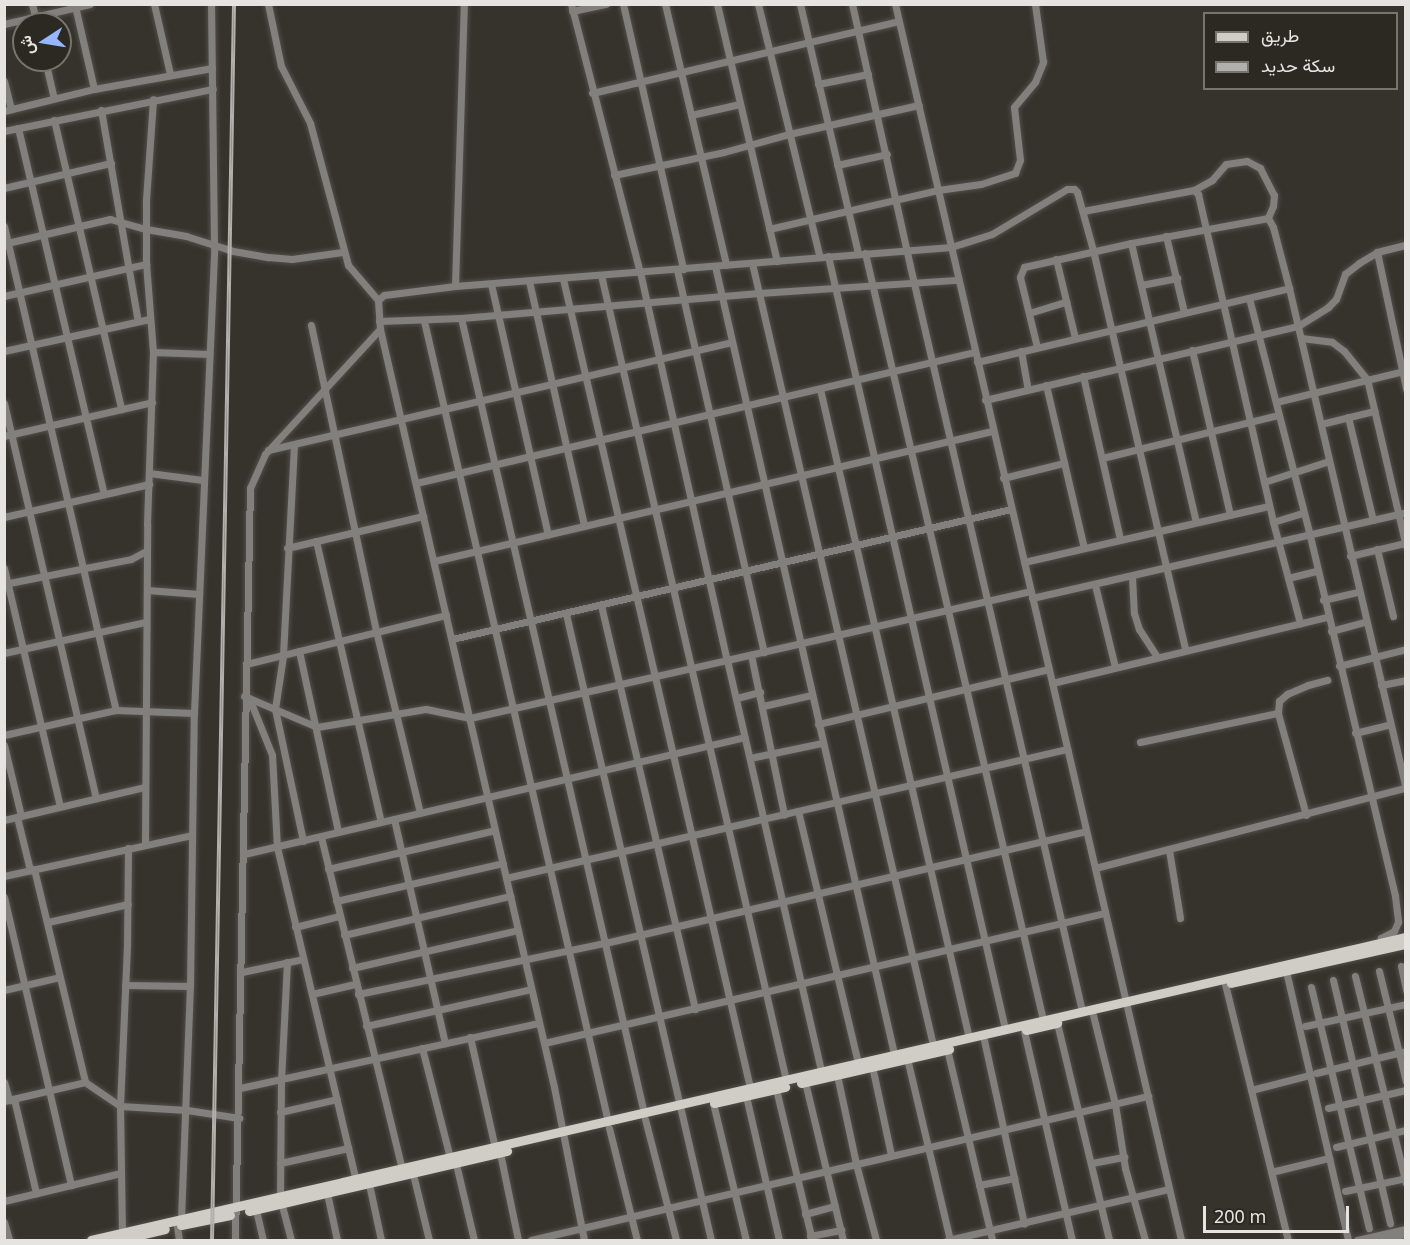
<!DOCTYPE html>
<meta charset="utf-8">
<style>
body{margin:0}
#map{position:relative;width:1410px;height:1245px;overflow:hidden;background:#36332d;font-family:"Noto Sans",Vazirmatn,sans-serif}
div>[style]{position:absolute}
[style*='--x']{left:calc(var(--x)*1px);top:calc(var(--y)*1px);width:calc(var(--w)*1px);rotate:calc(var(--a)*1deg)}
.roads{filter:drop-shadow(0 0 2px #524f4a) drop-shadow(0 0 2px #524f4a)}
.minor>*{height:7px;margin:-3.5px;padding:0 3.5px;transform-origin:3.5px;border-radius:3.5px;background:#82807d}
.major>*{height:9px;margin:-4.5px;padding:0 4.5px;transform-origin:4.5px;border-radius:4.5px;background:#d0cdc7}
.rail>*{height:4px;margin-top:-2px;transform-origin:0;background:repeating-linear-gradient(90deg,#2c2923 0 4.5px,#b2b0ac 0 9px);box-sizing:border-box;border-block:2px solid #b2b0ac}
span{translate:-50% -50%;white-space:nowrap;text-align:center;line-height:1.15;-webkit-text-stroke:4.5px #2c2923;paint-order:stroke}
.frame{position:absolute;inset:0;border:6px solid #e6e4e1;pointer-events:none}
.legend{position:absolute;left:1203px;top:12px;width:195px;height:78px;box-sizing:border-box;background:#2c2923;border:2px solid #76746f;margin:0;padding:8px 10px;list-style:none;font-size:18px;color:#e6e4e1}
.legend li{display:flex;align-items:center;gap:12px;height:30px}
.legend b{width:30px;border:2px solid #76746f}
.north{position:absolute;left:12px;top:12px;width:60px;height:60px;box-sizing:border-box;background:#2c2923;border:2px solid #76746f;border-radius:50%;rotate:258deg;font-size:16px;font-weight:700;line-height:24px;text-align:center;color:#e6e4e1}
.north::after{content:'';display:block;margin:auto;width:21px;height:27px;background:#96b6fd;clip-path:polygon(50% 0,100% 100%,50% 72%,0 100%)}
.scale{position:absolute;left:1203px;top:1206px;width:146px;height:27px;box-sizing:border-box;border:3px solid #e6e4e1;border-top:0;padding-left:8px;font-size:18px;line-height:21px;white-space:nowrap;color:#e6e4e1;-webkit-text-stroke:4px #2c2923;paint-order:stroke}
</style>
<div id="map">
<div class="roads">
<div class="minor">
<i style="--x:32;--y:4;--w:21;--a:76"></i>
<i style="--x:154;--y:4;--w:72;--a:77.1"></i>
<i style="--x:268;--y:4;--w:63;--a:78.2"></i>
<i style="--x:281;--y:66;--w:64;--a:63"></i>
<i style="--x:310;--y:123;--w:147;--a:75"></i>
<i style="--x:348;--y:265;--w:46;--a:49.4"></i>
<i style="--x:571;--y:4;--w:277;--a:75.6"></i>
<i style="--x:640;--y:272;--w:398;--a:77.4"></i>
<i style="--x:727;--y:660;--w:311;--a:-12.8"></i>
<i style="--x:623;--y:4;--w:272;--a:77.2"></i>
<i style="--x:665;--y:4;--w:268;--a:76.8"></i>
<i style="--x:717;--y:4;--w:264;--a:76.9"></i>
<i style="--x:758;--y:4;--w:258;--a:76.3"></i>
<i style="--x:800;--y:4;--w:257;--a:76.9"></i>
<i style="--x:852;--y:4;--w:268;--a:77.5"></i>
<i style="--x:910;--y:266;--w:765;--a:77"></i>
<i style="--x:895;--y:4;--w:1269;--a:76.97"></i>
<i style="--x:75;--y:6;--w:85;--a:77.1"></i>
<i style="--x:572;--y:11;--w:35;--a:-12"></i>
<i style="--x:4;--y:24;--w:88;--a:-13.1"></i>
<i style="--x:45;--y:60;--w:39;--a:77"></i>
<i style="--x:4;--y:81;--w:29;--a:76"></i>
<i style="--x:818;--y:84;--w:51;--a:-11.3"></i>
<i style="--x:592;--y:93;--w:315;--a:-13.2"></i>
<i style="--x:101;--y:110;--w:214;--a:80.1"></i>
<i style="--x:4;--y:111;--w:93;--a:-13.7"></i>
<i style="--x:94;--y:89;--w:120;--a:-10.1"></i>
<i style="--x:691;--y:115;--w:50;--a:-12.7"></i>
<i style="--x:54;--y:120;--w:297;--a:76.9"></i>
<i style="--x:18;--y:128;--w:376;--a:76.8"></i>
<i style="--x:4;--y:131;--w:213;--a:-11.4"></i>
<i style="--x:837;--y:165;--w:51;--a:-12.4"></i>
<i style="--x:614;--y:175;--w:112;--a:-11.8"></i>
<i style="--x:724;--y:152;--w:67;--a:-15.5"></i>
<i style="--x:789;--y:134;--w:133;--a:-12.6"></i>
<i style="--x:4;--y:188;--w:110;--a:-13.2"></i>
<i style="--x:1194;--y:190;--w:6;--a:45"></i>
<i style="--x:1198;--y:194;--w:336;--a:77.1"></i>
<i style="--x:1273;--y:522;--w:105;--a:75"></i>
<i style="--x:1083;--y:211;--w:113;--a:-10.7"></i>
<i style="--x:1194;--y:190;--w:21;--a:-29"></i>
<i style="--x:1212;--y:180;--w:21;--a:-49"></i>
<i style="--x:1226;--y:164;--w:21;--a:-8"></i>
<i style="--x:1247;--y:161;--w:15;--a:28"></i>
<i style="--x:1260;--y:168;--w:30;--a:63"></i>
<i style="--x:1274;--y:195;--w:11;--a:95"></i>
<i style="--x:1273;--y:206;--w:13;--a:113"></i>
<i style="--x:1268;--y:218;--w:10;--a:61"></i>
<i style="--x:1273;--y:227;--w:63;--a:75.3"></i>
<i style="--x:1289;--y:288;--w:514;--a:76.86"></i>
<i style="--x:4;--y:226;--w:497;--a:77"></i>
<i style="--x:769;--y:229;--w:173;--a:-13"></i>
<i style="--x:938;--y:190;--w:43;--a:-7.9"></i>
<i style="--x:981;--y:184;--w:36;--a:-18"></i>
<i style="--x:1015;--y:173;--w:14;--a:-69"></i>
<i style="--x:1020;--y:160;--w:53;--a:-96.5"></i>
<i style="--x:1014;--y:107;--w:33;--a:-50"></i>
<i style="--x:1035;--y:82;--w:22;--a:-68"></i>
<i style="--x:1043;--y:62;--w:59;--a:-97.9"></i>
<i style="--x:1166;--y:236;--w:78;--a:76.7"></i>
<i style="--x:7;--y:243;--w:106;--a:-13.1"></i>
<i style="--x:110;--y:219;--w:37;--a:16"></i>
<i style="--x:146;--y:229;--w:41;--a:9.9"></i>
<i style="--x:186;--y:236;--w:49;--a:17.7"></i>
<i style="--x:233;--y:251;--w:36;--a:10"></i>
<i style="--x:268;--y:257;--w:24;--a:5"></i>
<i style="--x:292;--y:259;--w:51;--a:-7.8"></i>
<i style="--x:1131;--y:243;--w:286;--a:76.9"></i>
<i style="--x:1377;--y:252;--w:140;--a:78"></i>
<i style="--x:865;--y:253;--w:787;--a:76.93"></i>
<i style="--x:828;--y:256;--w:793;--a:77.1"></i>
<i style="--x:1056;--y:259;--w:81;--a:76.5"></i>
<i style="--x:752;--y:263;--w:803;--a:76.97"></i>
<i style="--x:715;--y:266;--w:812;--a:77.2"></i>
<i style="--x:677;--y:270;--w:392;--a:77.2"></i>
<i style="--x:601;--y:275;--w:826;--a:77.06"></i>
<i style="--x:563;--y:279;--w:830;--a:76.98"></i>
<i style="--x:529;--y:281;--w:251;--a:77.3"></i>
<i style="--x:491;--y:284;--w:257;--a:77.2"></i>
<i style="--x:1141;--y:285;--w:37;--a:-11"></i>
<i style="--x:455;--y:286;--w:282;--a:-88.2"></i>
<i style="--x:4;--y:296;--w:146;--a:-12.7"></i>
<i style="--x:1249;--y:298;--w:246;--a:75.6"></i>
<i style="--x:1310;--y:536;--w:370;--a:76.7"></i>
<i style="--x:1395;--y:896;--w:26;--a:83"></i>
<i style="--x:1398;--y:922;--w:10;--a:114"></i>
<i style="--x:1394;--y:931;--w:15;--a:152"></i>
<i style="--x:1381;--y:938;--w:8;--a:76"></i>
<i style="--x:1029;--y:313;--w:39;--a:-17"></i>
<i style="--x:461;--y:318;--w:816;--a:77.04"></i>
<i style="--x:379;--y:321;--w:82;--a:-2.1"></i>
<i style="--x:461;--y:318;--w:299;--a:-4.8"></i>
<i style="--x:759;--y:293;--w:198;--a:-3.8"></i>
<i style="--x:424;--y:321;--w:822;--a:77.06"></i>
<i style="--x:311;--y:325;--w:313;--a:78"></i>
<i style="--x:376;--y:631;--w:187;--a:76.4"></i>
<i style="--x:1301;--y:338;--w:31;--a:7"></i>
<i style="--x:1332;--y:342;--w:15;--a:37"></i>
<i style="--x:1344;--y:351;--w:36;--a:51"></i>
<i style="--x:1367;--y:379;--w:171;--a:76.9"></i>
<i style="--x:1037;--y:347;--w:72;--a:-103.7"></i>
<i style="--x:1020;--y:277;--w:11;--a:-68"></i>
<i style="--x:1024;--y:267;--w:110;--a:-12.6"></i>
<i style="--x:1131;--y:243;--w:139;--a:-10.3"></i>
<i style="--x:1192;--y:350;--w:169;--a:77"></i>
<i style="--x:4;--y:351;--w:149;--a:-12.4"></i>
<i style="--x:1021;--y:351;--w:39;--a:80"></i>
<i style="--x:153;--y:352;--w:56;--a:2"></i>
<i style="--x:977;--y:362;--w:321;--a:-13.3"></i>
<i style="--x:1083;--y:376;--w:167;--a:77.2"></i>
<i style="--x:1046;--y:385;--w:167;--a:76.9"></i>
<i style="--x:820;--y:389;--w:666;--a:77.07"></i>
<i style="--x:985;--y:400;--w:322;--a:-13.3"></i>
<i style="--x:1298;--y:326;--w:36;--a:-32"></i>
<i style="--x:1328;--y:307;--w:11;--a:-45"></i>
<i style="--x:1336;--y:299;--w:27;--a:-70"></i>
<i style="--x:1345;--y:274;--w:18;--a:-38"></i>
<i style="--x:1359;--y:263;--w:21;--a:-31"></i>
<i style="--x:1377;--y:252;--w:30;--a:-14"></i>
<i style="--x:1276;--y:402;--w:132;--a:-13.6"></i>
<i style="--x:4;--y:403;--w:406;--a:76.9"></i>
<i style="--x:1348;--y:417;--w:106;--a:76.4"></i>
<i style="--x:1321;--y:424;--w:55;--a:-13.8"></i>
<i style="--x:4;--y:436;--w:152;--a:-12.9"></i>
<i style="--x:294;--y:445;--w:211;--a:93"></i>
<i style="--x:283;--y:656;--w:54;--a:98.6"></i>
<i style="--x:275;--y:709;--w:135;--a:78"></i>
<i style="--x:268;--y:450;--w:476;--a:-13.1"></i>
<i style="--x:1102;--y:458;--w:182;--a:-13.7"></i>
<i style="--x:149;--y:473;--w:54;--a:7.4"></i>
<i style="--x:1003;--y:478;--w:63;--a:-13.8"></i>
<i style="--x:1264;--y:482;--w:68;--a:-17.9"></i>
<i style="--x:416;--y:483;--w:573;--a:-13.21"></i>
<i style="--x:4;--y:517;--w:149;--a:-12.8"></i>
<i style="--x:1273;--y:522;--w:31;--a:-17"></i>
<i style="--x:316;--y:541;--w:288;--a:77"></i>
<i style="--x:287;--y:548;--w:140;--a:-13.2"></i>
<i style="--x:1377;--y:549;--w:69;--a:76.6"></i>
<i style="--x:1350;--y:556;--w:57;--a:-13.3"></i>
<i style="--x:434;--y:561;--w:573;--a:-13.11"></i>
<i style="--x:1024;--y:562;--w:251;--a:-12.9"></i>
<i style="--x:4;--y:568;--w:244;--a:76.8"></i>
<i style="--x:1132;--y:577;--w:36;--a:87"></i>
<i style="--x:1134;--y:613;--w:17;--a:73"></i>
<i style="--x:1139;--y:629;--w:33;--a:57"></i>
<i style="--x:1288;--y:578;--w:29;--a:-14"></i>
<i style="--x:4;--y:584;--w:129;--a:-11.1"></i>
<i style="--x:131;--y:559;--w:17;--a:-28"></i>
<i style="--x:1095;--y:585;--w:84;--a:76.3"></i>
<i style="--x:147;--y:590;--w:52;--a:4.4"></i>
<i style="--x:1032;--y:598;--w:384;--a:-12.9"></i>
<i style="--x:1323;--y:600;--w:36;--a:-13"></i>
<i style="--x:601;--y:605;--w:415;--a:76.9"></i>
<i style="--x:566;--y:614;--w:643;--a:76.96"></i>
<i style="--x:1331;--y:631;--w:35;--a:-15"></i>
<i style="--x:452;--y:639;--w:574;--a:-13.09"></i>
<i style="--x:299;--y:651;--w:185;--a:77.8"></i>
<i style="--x:4;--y:653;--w:144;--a:-12.4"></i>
<i style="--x:751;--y:655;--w:163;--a:78.3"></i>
<i style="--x:246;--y:664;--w:206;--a:-13.8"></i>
<i style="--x:1339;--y:666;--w:69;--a:-14.2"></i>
<i style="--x:1052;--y:683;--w:283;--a:-13.5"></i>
<i style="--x:1381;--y:685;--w:25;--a:-11"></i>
<i style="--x:244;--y:696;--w:79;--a:23"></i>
<i style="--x:317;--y:727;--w:110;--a:-9.4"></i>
<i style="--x:426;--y:709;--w:45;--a:11.6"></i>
<i style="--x:470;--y:718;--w:263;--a:-12.7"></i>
<i style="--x:727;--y:660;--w:423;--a:77.1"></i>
<i style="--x:249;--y:698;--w:61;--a:68"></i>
<i style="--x:272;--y:755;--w:92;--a:86.9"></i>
<i style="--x:277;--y:847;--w:342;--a:76.7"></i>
<i style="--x:737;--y:698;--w:24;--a:-15"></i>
<i style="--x:763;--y:706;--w:49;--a:-12.9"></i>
<i style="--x:818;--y:724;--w:236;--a:-13.4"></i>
<i style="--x:1355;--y:733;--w:36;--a:-14"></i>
<i style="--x:4;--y:735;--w:115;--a:-12.6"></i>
<i style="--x:116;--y:710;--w:78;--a:2.2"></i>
<i style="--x:1140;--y:742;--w:141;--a:-11.9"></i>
<i style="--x:4;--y:745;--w:73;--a:76.5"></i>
<i style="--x:750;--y:758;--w:74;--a:-11.8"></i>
<i style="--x:798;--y:811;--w:259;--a:76.6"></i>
<i style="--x:1306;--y:815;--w:106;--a:-105.4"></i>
<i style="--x:1278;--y:713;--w:12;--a:-85"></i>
<i style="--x:1279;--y:701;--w:11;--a:-41"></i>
<i style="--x:1287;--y:694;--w:23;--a:-23"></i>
<i style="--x:1308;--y:685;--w:20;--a:-15"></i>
<i style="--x:17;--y:817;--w:55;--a:76.2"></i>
<i style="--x:394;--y:819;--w:230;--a:77.2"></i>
<i style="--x:4;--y:820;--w:145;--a:-13.2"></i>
<i style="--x:321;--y:837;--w:343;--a:76.3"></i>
<i style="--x:145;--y:844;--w:320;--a:-89.6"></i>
<i style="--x:147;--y:524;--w:172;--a:-88"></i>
<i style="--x:153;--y:352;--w:88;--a:-94.5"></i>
<i style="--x:146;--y:264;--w:64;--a:-90"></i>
<i style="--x:146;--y:200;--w:101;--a:-86"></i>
<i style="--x:1169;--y:850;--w:69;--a:80.8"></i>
<i style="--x:244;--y:854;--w:514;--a:-13.14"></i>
<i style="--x:1095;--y:868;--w:320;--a:-14.5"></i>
<i style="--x:34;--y:869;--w:219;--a:76.5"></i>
<i style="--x:85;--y:1082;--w:42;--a:34.4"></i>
<i style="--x:120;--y:1106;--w:67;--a:3.4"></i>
<i style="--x:187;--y:1110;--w:53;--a:8.7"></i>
<i style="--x:328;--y:869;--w:171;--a:-13.1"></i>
<i style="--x:4;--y:876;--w:192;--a:-12.3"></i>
<i style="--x:506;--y:878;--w:576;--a:-12.95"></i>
<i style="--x:4;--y:897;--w:296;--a:76.9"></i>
<i style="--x:336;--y:901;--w:171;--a:-12.8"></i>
<i style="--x:48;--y:922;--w:82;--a:-12.7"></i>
<i style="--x:295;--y:927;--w:45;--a:-14"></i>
<i style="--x:344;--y:935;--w:171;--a:-13.2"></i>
<i style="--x:287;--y:962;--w:118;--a:92.9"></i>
<i style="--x:281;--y:1080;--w:118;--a:90.5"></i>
<i style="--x:280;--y:1198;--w:43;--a:75.3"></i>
<i style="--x:1401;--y:966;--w:25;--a:78"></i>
<i style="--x:352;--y:968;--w:170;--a:-12.9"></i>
<i style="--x:1286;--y:971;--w:276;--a:77"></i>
<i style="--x:1379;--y:971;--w:114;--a:76.3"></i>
<i style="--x:242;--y:972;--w:62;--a:-12"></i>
<i style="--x:1355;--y:976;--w:213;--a:76.2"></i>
<i style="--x:1333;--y:980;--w:250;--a:76.8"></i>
<i style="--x:1225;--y:984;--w:264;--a:76.2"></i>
<i style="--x:125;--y:985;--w:65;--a:0.9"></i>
<i style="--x:1311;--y:987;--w:248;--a:76.5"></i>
<i style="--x:4;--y:990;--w:57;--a:-13.1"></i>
<i style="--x:312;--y:994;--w:44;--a:-13.1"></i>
<i style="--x:358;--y:994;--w:252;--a:-11.7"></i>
<i style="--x:605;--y:943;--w:494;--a:-13.1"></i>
<i style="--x:1093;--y:1015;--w:92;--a:76.1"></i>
<i style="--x:1115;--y:1104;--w:65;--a:81.1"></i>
<i style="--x:1125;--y:1168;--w:75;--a:74.5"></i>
<i style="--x:1057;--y:1023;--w:223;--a:76.5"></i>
<i style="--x:366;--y:1026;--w:169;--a:-12.6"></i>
<i style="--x:1305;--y:1026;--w:103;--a:-12.3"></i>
<i style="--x:1024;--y:1031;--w:214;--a:77.1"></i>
<i style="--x:470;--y:1037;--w:114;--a:77.3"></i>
<i style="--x:984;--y:1040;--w:188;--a:77.7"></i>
<i style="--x:544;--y:1043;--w:576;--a:-13.05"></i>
<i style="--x:422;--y:1048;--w:114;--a:75.7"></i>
<i style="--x:947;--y:1049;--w:196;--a:76.7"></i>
<i style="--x:906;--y:1054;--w:191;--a:76.7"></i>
<i style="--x:872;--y:1066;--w:91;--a:77.9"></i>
<i style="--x:1316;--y:1073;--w:93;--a:-13.7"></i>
<i style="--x:837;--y:1075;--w:91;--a:77.9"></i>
<i style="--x:856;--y:1164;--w:79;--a:75.3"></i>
<i style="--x:4;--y:1082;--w:19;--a:74"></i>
<i style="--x:805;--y:1082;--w:163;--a:76.5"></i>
<i style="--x:240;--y:1088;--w:306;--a:-12.3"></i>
<i style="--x:776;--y:1089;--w:155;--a:76.6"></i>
<i style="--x:1251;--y:1090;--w:61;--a:-14.3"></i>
<i style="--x:746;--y:1096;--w:148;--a:77.1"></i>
<i style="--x:14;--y:1099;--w:97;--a:76.8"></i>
<i style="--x:4;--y:1101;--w:83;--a:-13.2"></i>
<i style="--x:713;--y:1103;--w:141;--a:76.5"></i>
<i style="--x:1328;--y:1108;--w:80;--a:-13"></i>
<i style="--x:280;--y:1112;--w:58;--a:-12.8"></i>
<i style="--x:645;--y:1119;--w:125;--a:75.6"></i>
<i style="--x:609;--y:1128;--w:115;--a:76"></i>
<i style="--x:1336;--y:1147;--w:72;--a:-13.7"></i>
<i style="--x:500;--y:1153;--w:89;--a:78.3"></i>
<i style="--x:280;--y:1163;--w:70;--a:-12.4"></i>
<i style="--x:1092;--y:1163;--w:33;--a:-11"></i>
<i style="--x:456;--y:1164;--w:78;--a:76.7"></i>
<i style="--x:1271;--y:1172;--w:60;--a:-13.6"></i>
<i style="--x:413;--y:1174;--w:68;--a:76.4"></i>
<i style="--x:369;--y:1184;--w:57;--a:77.9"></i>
<i style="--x:979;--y:1185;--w:36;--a:-11"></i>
<i style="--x:1345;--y:1191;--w:62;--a:-12"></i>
<i style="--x:327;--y:1193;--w:48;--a:78"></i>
<i style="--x:4;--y:1201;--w:120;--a:-13.5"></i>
<i style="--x:256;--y:1210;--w:31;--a:77"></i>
<i style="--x:805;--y:1214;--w:31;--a:-15"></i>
<i style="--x:181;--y:1219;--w:233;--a:-87.8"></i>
<i style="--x:190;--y:986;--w:273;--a:-89.2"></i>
<i style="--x:194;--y:713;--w:466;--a:-87.5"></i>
<i style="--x:214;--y:247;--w:243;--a:-90.7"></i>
<i style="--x:4;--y:1222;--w:19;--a:74"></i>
<i style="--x:177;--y:1226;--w:14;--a:82"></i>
<i style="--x:122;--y:1233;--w:127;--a:-90.9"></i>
<i style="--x:120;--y:1106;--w:160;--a:-87.5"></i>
<i style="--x:127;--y:946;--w:98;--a:-89.4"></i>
<i style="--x:810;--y:1236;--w:32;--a:-11"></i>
<i style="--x:235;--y:1240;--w:752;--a:-88.86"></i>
<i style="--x:250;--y:488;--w:37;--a:-66"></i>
<i style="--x:265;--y:454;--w:170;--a:-47.4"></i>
<i style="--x:531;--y:1240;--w:634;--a:-13.14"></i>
<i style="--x:584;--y:1240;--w:156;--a:-101.1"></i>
<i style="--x:554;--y:1087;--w:778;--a:-102.93"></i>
<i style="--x:380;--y:329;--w:29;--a:-94"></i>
<i style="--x:378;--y:300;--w:8;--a:-40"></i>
<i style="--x:384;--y:295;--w:72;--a:-7.2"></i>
<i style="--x:455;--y:286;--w:498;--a:-4.5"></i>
<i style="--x:951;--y:247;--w:43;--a:-17.6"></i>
<i style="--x:992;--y:234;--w:87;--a:-31"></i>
<i style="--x:1067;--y:189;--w:7;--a:0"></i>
<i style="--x:1074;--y:189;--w:4;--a:45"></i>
<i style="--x:1077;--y:192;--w:60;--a:74.6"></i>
<i style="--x:1093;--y:250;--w:410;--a:77"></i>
<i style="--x:948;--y:1240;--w:227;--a:-13"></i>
<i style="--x:1357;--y:1240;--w:50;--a:-12.7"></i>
<i style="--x:1379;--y:1240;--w:28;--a:-13"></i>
</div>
<div class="major">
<i style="--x:1231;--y:983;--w:179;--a:-12.6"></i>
<i style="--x:1026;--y:1030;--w:32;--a:-13"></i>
<i style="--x:801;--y:1083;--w:152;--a:-12.9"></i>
<i style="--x:714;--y:1103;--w:73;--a:-12.7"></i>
<i style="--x:249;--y:1211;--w:265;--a:-13.1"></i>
<i style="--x:181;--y:1225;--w:50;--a:-11.5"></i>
<i style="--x:91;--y:1240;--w:1349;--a:-12.98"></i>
<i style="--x:118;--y:1240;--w:48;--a:-13.2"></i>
</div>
</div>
<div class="rail">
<i style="--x:212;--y:1240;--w:1236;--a:-88.98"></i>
</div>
<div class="frame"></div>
<ul class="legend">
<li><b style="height:8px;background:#d0cdc7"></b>طريق</li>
<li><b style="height:8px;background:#b2b0ac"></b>سكة حديد</li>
</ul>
<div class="north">ش</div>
<div class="scale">200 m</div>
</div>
